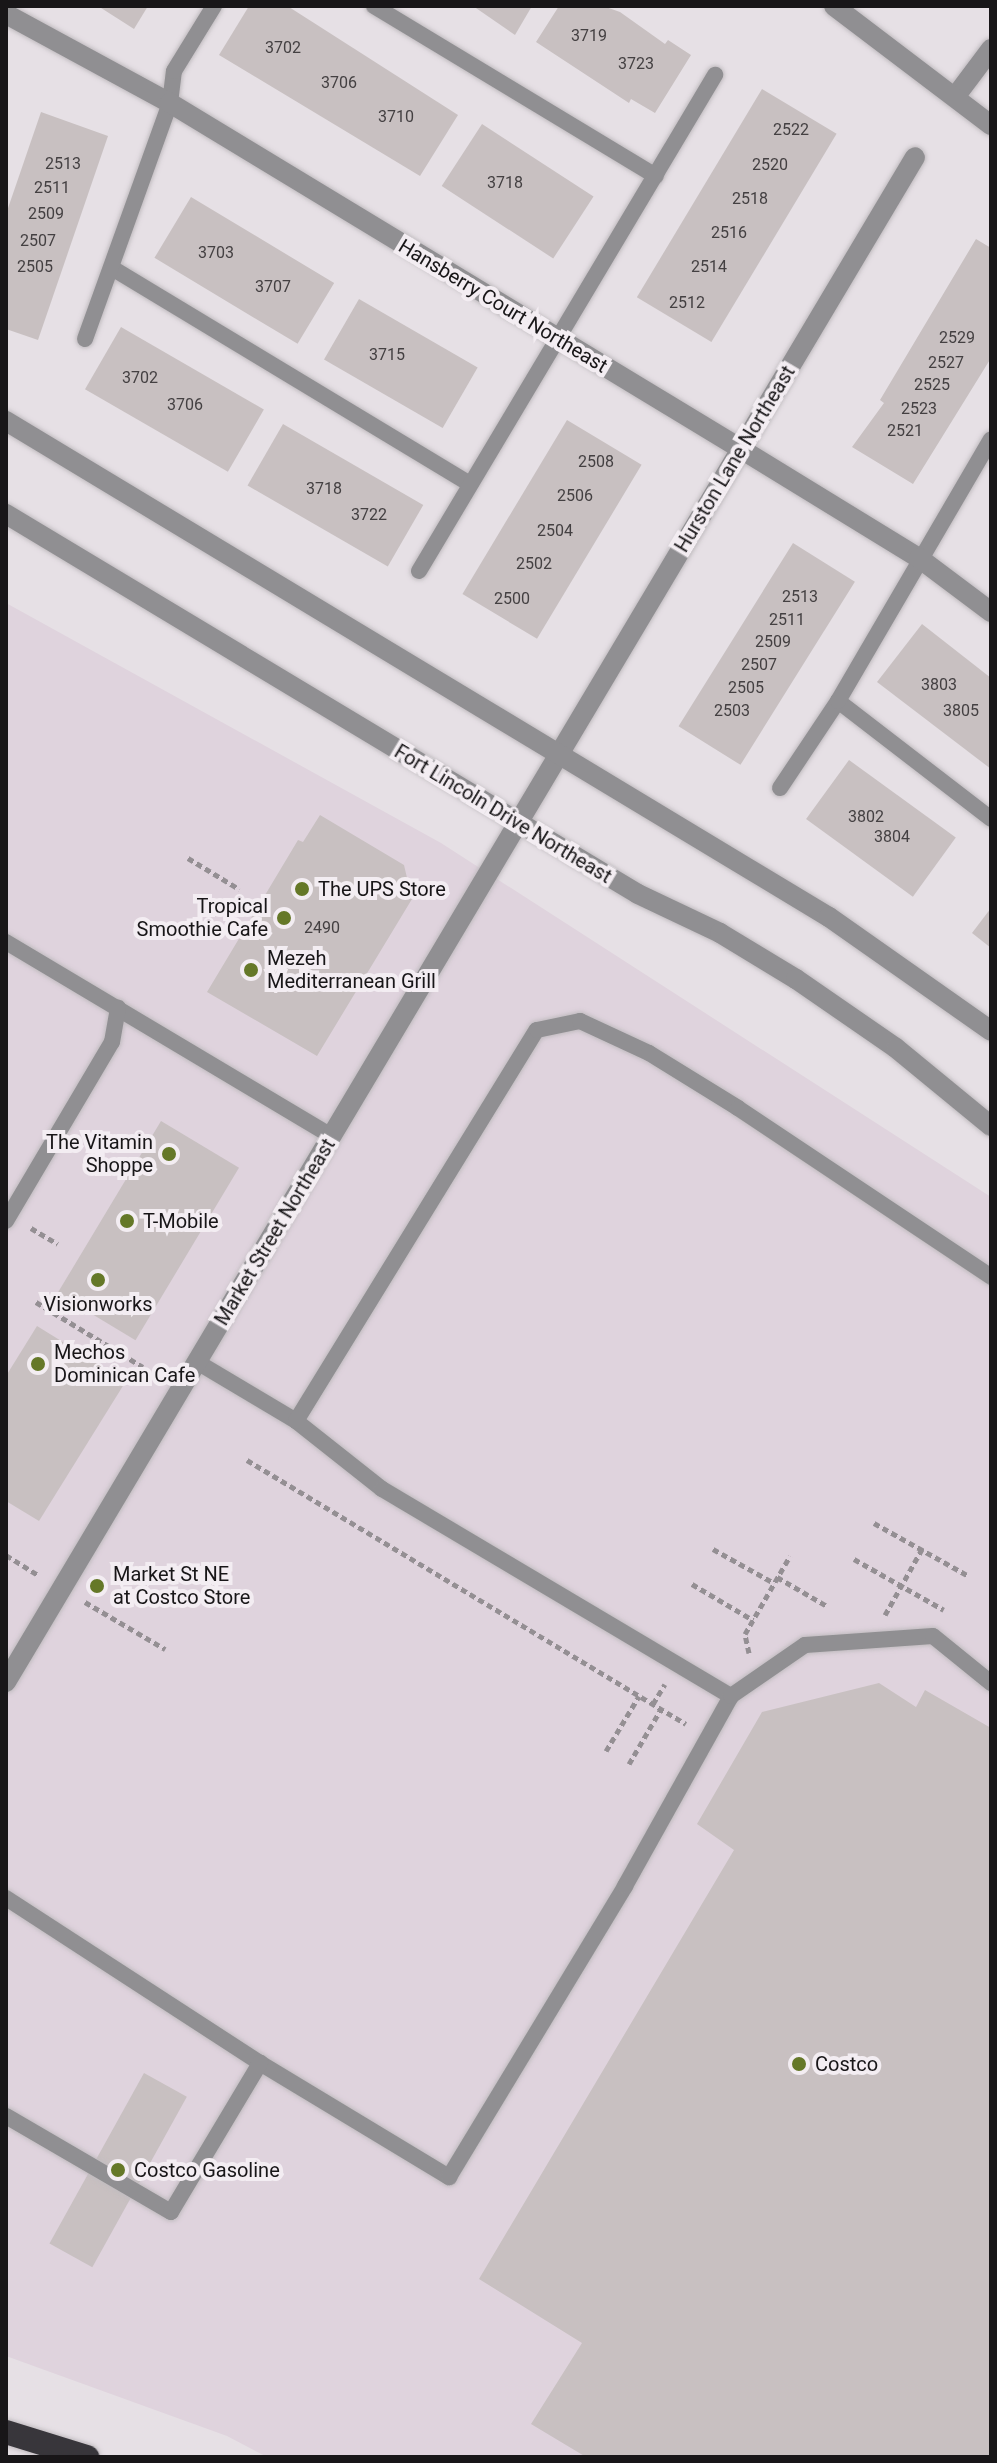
<!DOCTYPE html>
<style>
body{margin:0}
#map{position:relative;width:997px;height:2463px;overflow:hidden;background:#e6e0e5;font-family:Roboto,sans-serif}
div>[style]{position:absolute}
[style*='--x']{left:calc(var(--x)*1px);top:calc(var(--y)*1px);width:calc(var(--w)*1px);rotate:calc(var(--a)*1deg)}
.built>*{inset:0;background:#dfd3dd}
.building>*{inset:0;background:#c8c0c1;transform-origin:0 0}
.path>*{height:5px;margin-top:-2.5px;transform-origin:0;background:repeating-linear-gradient(90deg,#948f93 0 6px,transparent 0 10px)}
.roads{filter:drop-shadow(0 0 2px #c1bcc0) drop-shadow(0 0 2px #c1bcc0)}
.service>*{height:16px;margin:-8px;padding:0 8px;transform-origin:8px;border-radius:8px;background:#908f92}
.minor>*{height:20px;margin:-10px;padding:0 10px;transform-origin:10px;border-radius:10px;background:#908f92}
.tertiary>*{height:20px;margin:-10px;padding:0 10px;transform-origin:10px;border-radius:10px;background:#908f92}
.motorway>*{height:24px;margin:-12px;padding:0 12px;transform-origin:12px;border-radius:12px;background:#38363b}
.dots>*{width:22px;height:22px;translate:-50% -50%;box-sizing:border-box;border:4px solid #f3edf2;border-radius:50%}
span{translate:-50% -50%;white-space:nowrap;text-align:center;line-height:1.15;-webkit-text-stroke:8px #f3edf2;paint-order:stroke}
.number-label{font-size:16px;color:#444042}
.number-label span{-webkit-text-stroke-width:0}
.street-label{font-size:20px;color:#181618}
.poi-label{font-size:20px;color:#181618}
.left{translate:0 -50%;text-align:left}
.right{translate:-100% -50%;text-align:right}
.frame{position:absolute;inset:0;border:8px solid #181618;pointer-events:none}
</style>
<div id="map">
<div class="built">
<i style="clip-path:polygon(6px 603px,441px 843px,991px 1197px,991px 2457px,267px 2457px,227px 2436px,6px 2356px)"></i>
</div>
<div class="building">
<i style="clip-path:polygon(98px 6px,148px 6px,134px 29px)"></i>
<i style="clip-path:polygon(249px 6px,289px 7px,458px 115px,420px 176px,219px 55px)"></i>
<i style="clip-path:polygon(473px 6px,532px 6px,515px 35px)"></i>
<i style="clip-path:polygon(559px 6px,603px 6px,620px 12px,665px 44px,668px 40px,691px 55px,655px 113px,631px 99px,629px 103px,536px 42px)"></i>
<i style="left:762px;top:89px;width:87px;height:243px;rotate:31deg"></i>
<i style="clip-path:polygon(41px 112px,108px 136px,38px 340px,6px 329px,6px 214px)"></i>
<i style="left:482px;top:124px;width:133px;height:74px;rotate:33deg"></i>
<i style="left:191px;top:197px;width:167px;height:71px;rotate:31deg"></i>
<i style="clip-path:polygon(976px 239px,991px 248px,991px 358px,913px 484px,852px 447px,884px 403px,880px 400px)"></i>
<i style="left:359px;top:299px;width:137px;height:70px;rotate:30deg"></i>
<i style="left:121px;top:327px;width:165px;height:72px;rotate:30deg"></i>
<i style="left:567px;top:420px;width:87px;height:203px;rotate:31deg"></i>
<i style="left:283px;top:424px;width:162px;height:71px;rotate:30deg"></i>
<i style="left:793px;top:543px;width:73px;height:216px;rotate:32deg"></i>
<i style="clip-path:polygon(922px 624px,991px 678px,991px 769px,877px 682px)"></i>
<i style="left:849px;top:760px;width:132px;height:73px;rotate:36deg"></i>
<i style="clip-path:polygon(320px 815px,404px 865px,412px 899px,317px 1056px,207px 992px,298px 840px,303px 842px)"></i>
<i style="clip-path:polygon(991px 908px,991px 948px,972px 933px)"></i>
<i style="left:161px;top:1121px;width:91px;height:201px;rotate:31deg"></i>
<i style="clip-path:polygon(37px 1326px,126px 1381px,39px 1521px,6px 1501px,6px 1376px)"></i>
<i style="clip-path:polygon(879px 1683px,916px 1707px,925px 1690px,991px 1728px,991px 2457px,586px 2457px,531px 2424px,582px 2343px,479px 2279px,734px 1850px,697px 1824px,762px 1712px)"></i>
<i style="left:144px;top:2073px;width:49px;height:195px;rotate:29deg"></i>
</div>
<div class="path">
<i style="--x:188;--y:858;--w:60;--a:31.3"></i>
<i style="--x:31;--y:1228;--w:31;--a:31"></i>
<i style="--x:36;--y:1302;--w:125;--a:31.3"></i>
<i style="--x:247;--y:1460;--w:512;--a:31.02"></i>
<i style="--x:874;--y:1523;--w:107;--a:29.2"></i>
<i style="--x:713;--y:1549;--w:70;--a:29.1"></i>
<i style="--x:6;--y:1555;--w:38;--a:32"></i>
<i style="--x:854;--y:1559;--w:103;--a:29.5"></i>
<i style="--x:777;--y:1577;--w:58;--a:30.1"></i>
<i style="--x:692;--y:1584;--w:71;--a:30.5"></i>
<i style="--x:85;--y:1602;--w:93;--a:30.4"></i>
<i style="--x:885;--y:1615;--w:76;--a:-60.7"></i>
<i style="--x:749;--y:1653;--w:19;--a:-102"></i>
<i style="--x:745;--y:1634;--w:90;--a:-60"></i>
<i style="--x:653;--y:1704;--w:23;--a:-59"></i>
<i style="--x:606;--y:1751;--w:64;--a:-59"></i>
<i style="--x:629;--y:1764;--w:64;--a:-59.8"></i>
</div>
<div class="roads">
<div class="service">
<i style="--x:374;--y:6;--w:329;--a:31.1"></i>
<i style="--x:112;--y:268;--w:418;--a:31.1"></i>
<i style="--x:85;--y:339;--w:251;--a:-70.2"></i>
<i style="--x:170;--y:103;--w:32;--a:-83"></i>
<i style="--x:174;--y:71;--w:76;--a:-58.4"></i>
<i style="--x:419;--y:571;--w:578;--a:-59.17"></i>
<i style="--x:838;--y:701;--w:193;--a:37.6"></i>
<i style="--x:780;--y:788;--w:105;--a:-56.3"></i>
<i style="--x:838;--y:701;--w:303;--a:-59.7"></i>
<i style="--x:6;--y:942;--w:379;--a:30.8"></i>
<i style="--x:6;--y:1221;--w:208;--a:-59.4"></i>
<i style="--x:112;--y:1042;--w:35;--a:-80"></i>
<i style="--x:197;--y:1362;--w:115;--a:30.8"></i>
<i style="--x:296;--y:1421;--w:110;--a:38.3"></i>
<i style="--x:382;--y:1489;--w:406;--a:30.7"></i>
<i style="--x:296;--y:1421;--w:459;--a:-58.4"></i>
<i style="--x:537;--y:1030;--w:44;--a:-11.8"></i>
<i style="--x:580;--y:1021;--w:76;--a:24.9"></i>
<i style="--x:649;--y:1053;--w:105;--a:31.7"></i>
<i style="--x:738;--y:1108;--w:304;--a:33.7"></i>
<i style="--x:6;--y:1898;--w:303;--a:33"></i>
<i style="--x:260;--y:2063;--w:221;--a:31.1"></i>
<i style="--x:449;--y:2177;--w:340;--a:-58.8"></i>
<i style="--x:625;--y:1886;--w:218;--a:-60.8"></i>
<i style="--x:731;--y:1696;--w:90;--a:-34.6"></i>
<i style="--x:805;--y:1645;--w:128;--a:-4"></i>
<i style="--x:933;--y:1636;--w:75;--a:39"></i>
<i style="--x:6;--y:2116;--w:191;--a:30.2"></i>
<i style="--x:171;--y:2212;--w:174;--a:-59.1"></i>
</div>
<div class="minor">
<i style="--x:6;--y:14;--w:187;--a:28.5"></i>
<i style="--x:170;--y:103;--w:668;--a:31.21"></i>
<i style="--x:741;--y:449;--w:209;--a:31.5"></i>
<i style="--x:919;--y:558;--w:90;--a:36.9"></i>
<i style="--x:955;--y:97;--w:60;--a:-53.1"></i>
<i style="--x:6;--y:1682;--w:1775;--a:-59.2"></i>
</div>
<div class="tertiary">
<i style="--x:834;--y:6;--w:197;--a:37.2"></i>
<i style="--x:6;--y:421;--w:961;--a:31.08"></i>
<i style="--x:829;--y:917;--w:198;--a:35.1"></i>
<i style="--x:6;--y:514;--w:737;--a:31.02"></i>
<i style="--x:638;--y:894;--w:91;--a:25.4"></i>
<i style="--x:720;--y:933;--w:89;--a:31.2"></i>
<i style="--x:796;--y:979;--w:121;--a:34.6"></i>
<i style="--x:896;--y:1048;--w:123;--a:39.4"></i>
</div>
<div class="motorway">
<i style="--x:6;--y:2432;--w:85;--a:17.2"></i>
</div>
</div>
<div class="dots">
<i style="left:302px;top:889px;background:#657828"></i>
<i style="left:284px;top:918px;background:#657828"></i>
<i style="left:251px;top:970px;background:#657828"></i>
<i style="left:169px;top:1154px;background:#657828"></i>
<i style="left:127px;top:1221px;background:#657828"></i>
<i style="left:98px;top:1280px;background:#657828"></i>
<i style="left:38px;top:1364px;background:#657828"></i>
<i style="left:97px;top:1586px;background:#657828"></i>
<i style="left:799px;top:2064px;background:#657828"></i>
<i style="left:118px;top:2170px;background:#657828"></i>
</div>
<div class="number-label">
<span style="left:589px;top:36px">3719</span>
<span style="left:283px;top:48px">3702</span>
<span style="left:636px;top:64px">3723</span>
<span style="left:339px;top:83px">3706</span>
<span style="left:396px;top:117px">3710</span>
<span style="left:791px;top:130px">2522</span>
<span style="left:63px;top:164px">2513</span>
<span style="left:770px;top:165px">2520</span>
<span style="left:505px;top:183px">3718</span>
<span style="left:52px;top:188px">2511</span>
<span style="left:750px;top:199px">2518</span>
<span style="left:46px;top:214px">2509</span>
<span style="left:729px;top:233px">2516</span>
<span style="left:38px;top:241px">2507</span>
<span style="left:216px;top:253px">3703</span>
<span style="left:35px;top:267px">2505</span>
<span style="left:709px;top:267px">2514</span>
<span style="left:273px;top:287px">3707</span>
<span style="left:687px;top:303px">2512</span>
<span style="left:957px;top:338px">2529</span>
<span style="left:387px;top:355px">3715</span>
<span style="left:946px;top:363px">2527</span>
<span style="left:140px;top:378px">3702</span>
<span style="left:932px;top:385px">2525</span>
<span style="left:185px;top:405px">3706</span>
<span style="left:919px;top:409px">2523</span>
<span style="left:905px;top:431px">2521</span>
<span style="left:596px;top:462px">2508</span>
<span style="left:324px;top:489px">3718</span>
<span style="left:575px;top:496px">2506</span>
<span style="left:369px;top:515px">3722</span>
<span style="left:555px;top:531px">2504</span>
<span style="left:534px;top:564px">2502</span>
<span style="left:800px;top:597px">2513</span>
<span style="left:512px;top:599px">2500</span>
<span style="left:787px;top:620px">2511</span>
<span style="left:773px;top:642px">2509</span>
<span style="left:759px;top:665px">2507</span>
<span style="left:939px;top:685px">3803</span>
<span style="left:746px;top:688px">2505</span>
<span style="left:732px;top:711px">2503</span>
<span style="left:961px;top:711px">3805</span>
<span style="left:866px;top:817px">3802</span>
<span style="left:892px;top:837px">3804</span>
<span style="left:322px;top:928px">2490</span>
</div>
<div class="street-label">
<span style="left:503px;top:306px;rotate:31deg">Hansberry Court Northeast</span>
<span style="left:735px;top:459px;rotate:-59deg">Hurston Lane Northeast</span>
<span style="left:503px;top:814px;rotate:31deg">Fort Lincoln Drive Northeast</span>
<span style="left:275px;top:1232px;rotate:-59deg">Market Street Northeast</span>
</div>
<div class="poi-label">
<span class="left" style="left:318px;top:889px">The UPS Store</span>
<span class="right" style="left:268px;top:918px">Tropical<br>Smoothie Cafe</span>
<span class="left" style="left:267px;top:970px">Mezeh<br>Mediterranean Grill</span>
<span class="right" style="left:153px;top:1154px">The Vitamin<br>Shoppe</span>
<span class="left" style="left:143px;top:1221px">T-Mobile</span>
<span style="left:98px;top:1304px">Visionworks</span>
<span class="left" style="left:54px;top:1364px">Mechos<br>Dominican Cafe</span>
<span class="left" style="left:113px;top:1586px">Market St NE<br>at Costco Store</span>
<span class="left" style="left:815px;top:2064px">Costco</span>
<span class="left" style="left:134px;top:2170px">Costco Gasoline</span>
</div>
<div class="frame"></div>
</div>
